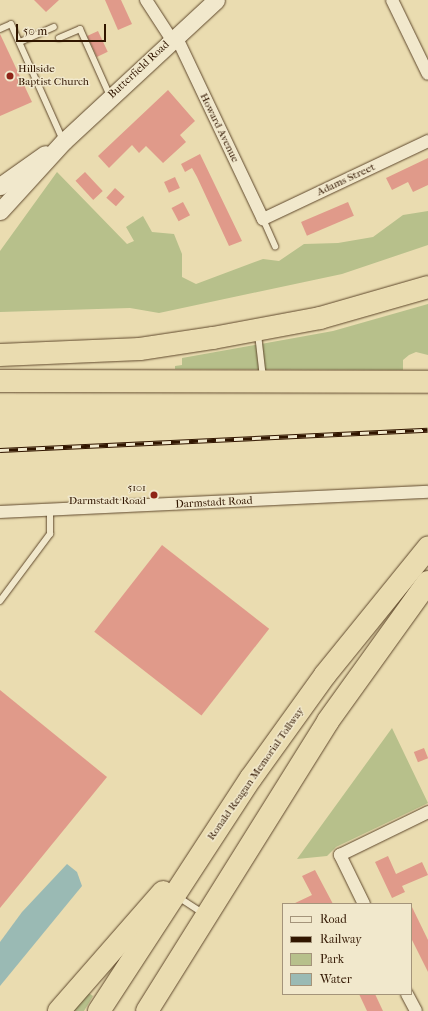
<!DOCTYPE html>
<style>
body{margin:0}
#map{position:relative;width:428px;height:1011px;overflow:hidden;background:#eadcb0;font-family:"IM FELL French Canon",serif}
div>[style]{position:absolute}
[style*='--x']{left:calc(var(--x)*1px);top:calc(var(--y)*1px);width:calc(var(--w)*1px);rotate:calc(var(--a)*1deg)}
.green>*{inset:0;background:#b7c08b}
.water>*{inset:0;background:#9abab4}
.building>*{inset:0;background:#e09a8a;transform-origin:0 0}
.roads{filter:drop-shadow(0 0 1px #5f482c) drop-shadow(0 0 1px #5f482c)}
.lane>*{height:6px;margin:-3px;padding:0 3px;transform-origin:3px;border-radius:3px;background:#f1e8cc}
.street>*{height:12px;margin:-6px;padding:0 6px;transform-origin:6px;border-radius:6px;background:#f1e8cc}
.secondary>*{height:17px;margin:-8.5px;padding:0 8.5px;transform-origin:8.5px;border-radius:8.5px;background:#f1e8cc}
.highway>*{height:22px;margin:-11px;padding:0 11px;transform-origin:11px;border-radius:11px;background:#eadcb0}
.rail>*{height:4.5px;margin-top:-2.25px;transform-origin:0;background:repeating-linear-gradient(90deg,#f1e8cc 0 9px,#311600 0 18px);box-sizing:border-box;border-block:1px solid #311600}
.dots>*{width:11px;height:11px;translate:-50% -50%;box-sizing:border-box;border:2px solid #f1e8cc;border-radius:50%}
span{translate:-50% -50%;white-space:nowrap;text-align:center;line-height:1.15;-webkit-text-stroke:3px #f1e8cc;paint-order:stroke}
.poi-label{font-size:11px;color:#311600}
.left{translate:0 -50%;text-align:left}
.right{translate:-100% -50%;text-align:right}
.street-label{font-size:11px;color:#311600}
.legend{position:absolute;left:282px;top:903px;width:130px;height:92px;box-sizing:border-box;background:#f1e8cc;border:1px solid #a4947a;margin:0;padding:5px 7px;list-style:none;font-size:12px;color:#311600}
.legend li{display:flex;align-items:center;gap:8px;height:20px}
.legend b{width:20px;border:1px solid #a4947a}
.scale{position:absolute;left:16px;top:24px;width:90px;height:18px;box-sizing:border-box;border:2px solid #311600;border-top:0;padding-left:5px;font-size:12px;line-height:14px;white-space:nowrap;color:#311600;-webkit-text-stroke:3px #f1e8cc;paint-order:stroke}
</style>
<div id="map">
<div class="green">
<i style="clip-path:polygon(57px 172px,127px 244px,134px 241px,126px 227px,143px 216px,152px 232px,174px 234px,182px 254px,182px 277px,196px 284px,263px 259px,279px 261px,304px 244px,338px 243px,373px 237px,403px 215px,428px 211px,428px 245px,342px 274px,159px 313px,130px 308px,0 312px,0 251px)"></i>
<i style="clip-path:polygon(428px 304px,428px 355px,416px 352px,409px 355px,403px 360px,403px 370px,175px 369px,175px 366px,182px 365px,182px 358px,333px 331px)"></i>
<i style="clip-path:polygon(392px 728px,428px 803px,336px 847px,327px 856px,297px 859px)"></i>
<i style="clip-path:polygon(87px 992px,93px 996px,84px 1011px,71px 1011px)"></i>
</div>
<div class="water">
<i style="clip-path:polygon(67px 864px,77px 872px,82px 886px,0 986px,0 942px,22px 912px)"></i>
</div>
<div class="building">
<i style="clip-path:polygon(34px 0,59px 0,46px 12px)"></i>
<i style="clip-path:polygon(105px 0,121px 0,132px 24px,118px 30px)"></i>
<i style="left:98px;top:31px;width:23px;height:12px;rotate:65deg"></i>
<i style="clip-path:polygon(0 34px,32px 102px,0 116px)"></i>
<i style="clip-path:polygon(168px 90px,195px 121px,180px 135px,186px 142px,163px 163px,146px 146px,139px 153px,132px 145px,109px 168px,98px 156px)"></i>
<i style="clip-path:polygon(200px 154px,242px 241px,229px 246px,197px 177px,192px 168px,185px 172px,181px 164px)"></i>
<i style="clip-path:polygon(428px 158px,428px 185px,413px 192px,408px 182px,392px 190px,386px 178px)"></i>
<i style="left:85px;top:172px;width:26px;height:13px;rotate:47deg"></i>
<i style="left:175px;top:177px;width:12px;height:12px;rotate:66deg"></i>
<i style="left:115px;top:188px;width:13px;height:13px;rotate:42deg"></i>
<i style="left:183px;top:202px;width:15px;height:13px;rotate:62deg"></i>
<i style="left:348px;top:202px;width:15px;height:51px;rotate:67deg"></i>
<i style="left:162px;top:545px;width:136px;height:110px;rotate:38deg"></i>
<i style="clip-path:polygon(0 690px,107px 777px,0 908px)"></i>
<i style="left:424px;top:748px;width:11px;height:11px;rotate:68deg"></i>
<i style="clip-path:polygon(388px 856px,396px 874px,422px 862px,428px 875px,402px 886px,405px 892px,392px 898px,375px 862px)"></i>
<i style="clip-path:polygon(315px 870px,333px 904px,293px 904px,312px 895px,302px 876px)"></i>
<i style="clip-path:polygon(411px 905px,428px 940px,428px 972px,411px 938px)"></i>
<i style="clip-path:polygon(359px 994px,375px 994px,383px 1011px,367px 1011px)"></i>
</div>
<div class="roads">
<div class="lane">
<i style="--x:0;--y:29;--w:12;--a:-24"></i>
<i style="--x:11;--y:24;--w:127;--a:65.9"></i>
<i style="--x:59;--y:38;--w:23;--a:-23"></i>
<i style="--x:80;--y:29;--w:73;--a:65.9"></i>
<i style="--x:20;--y:42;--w:37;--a:-24"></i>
<i style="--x:263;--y:219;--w:30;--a:66"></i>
<i style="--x:258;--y:334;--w:44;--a:83.5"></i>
<i style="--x:0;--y:601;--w:84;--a:-53.3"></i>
<i style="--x:50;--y:534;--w:25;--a:-90"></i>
<i style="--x:178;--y:897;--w:31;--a:33"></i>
</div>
<div class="street">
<i style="--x:146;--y:0;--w:48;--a:57"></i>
<i style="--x:392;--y:0;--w:82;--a:64.1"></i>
<i style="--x:176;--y:36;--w:203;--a:64.6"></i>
<i style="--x:263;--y:219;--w:183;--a:-25.3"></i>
<i style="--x:0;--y:512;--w:428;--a:-2.7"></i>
<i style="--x:364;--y:904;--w:55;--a:-116.1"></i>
<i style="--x:340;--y:855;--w:98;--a:-26"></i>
<i style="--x:407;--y:994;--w:19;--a:62"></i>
</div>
<div class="secondary">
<i style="--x:0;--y:186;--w:55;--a:-35.4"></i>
<i style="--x:0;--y:211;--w:95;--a:-47.6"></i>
<i style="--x:64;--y:141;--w:207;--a:-42.8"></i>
</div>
<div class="highway">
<i style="--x:0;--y:355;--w:140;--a:-2.5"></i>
<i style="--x:140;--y:349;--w:74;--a:-8.6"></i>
<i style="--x:213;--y:338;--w:109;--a:-10.6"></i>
<i style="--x:320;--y:318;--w:112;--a:-16"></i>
<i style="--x:0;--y:381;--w:428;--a:0.1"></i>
<i style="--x:59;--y:1011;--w:158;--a:-48.8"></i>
<i style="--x:99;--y:1011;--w:278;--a:-56.9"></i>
<i style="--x:251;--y:778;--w:127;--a:-54.3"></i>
<i style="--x:325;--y:675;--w:164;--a:-51"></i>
<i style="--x:147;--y:1011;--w:342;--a:-58"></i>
<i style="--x:328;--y:721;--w:171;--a:-54.3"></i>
</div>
</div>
<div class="rail">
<i style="--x:0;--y:450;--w:428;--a:-2.7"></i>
</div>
<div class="dots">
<i style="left:10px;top:76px;background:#8f2418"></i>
<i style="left:154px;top:495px;background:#8f2418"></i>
</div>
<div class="poi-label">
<span class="left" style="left:18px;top:76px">Hillside<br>Baptist Church</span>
<span class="right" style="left:146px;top:495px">5101<br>Darmstadt Road</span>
</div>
<div class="street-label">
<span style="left:139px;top:70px;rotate:-43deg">Butterfield Road</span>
<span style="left:219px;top:128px;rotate:64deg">Howard Avenue</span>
<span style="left:346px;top:180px;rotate:-25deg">Adams Street</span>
<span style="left:214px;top:503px;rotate:-3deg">Darmstadt Road</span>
<span style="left:256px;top:774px;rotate:-55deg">Ronald Reagan Memorial Tollway</span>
</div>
<ul class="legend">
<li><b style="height:5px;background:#f1e8cc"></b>Road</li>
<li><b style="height:5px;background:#311600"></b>Railway</li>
<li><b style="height:11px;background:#b7c08b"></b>Park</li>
<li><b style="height:11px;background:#9abab4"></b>Water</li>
</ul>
<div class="scale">50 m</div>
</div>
